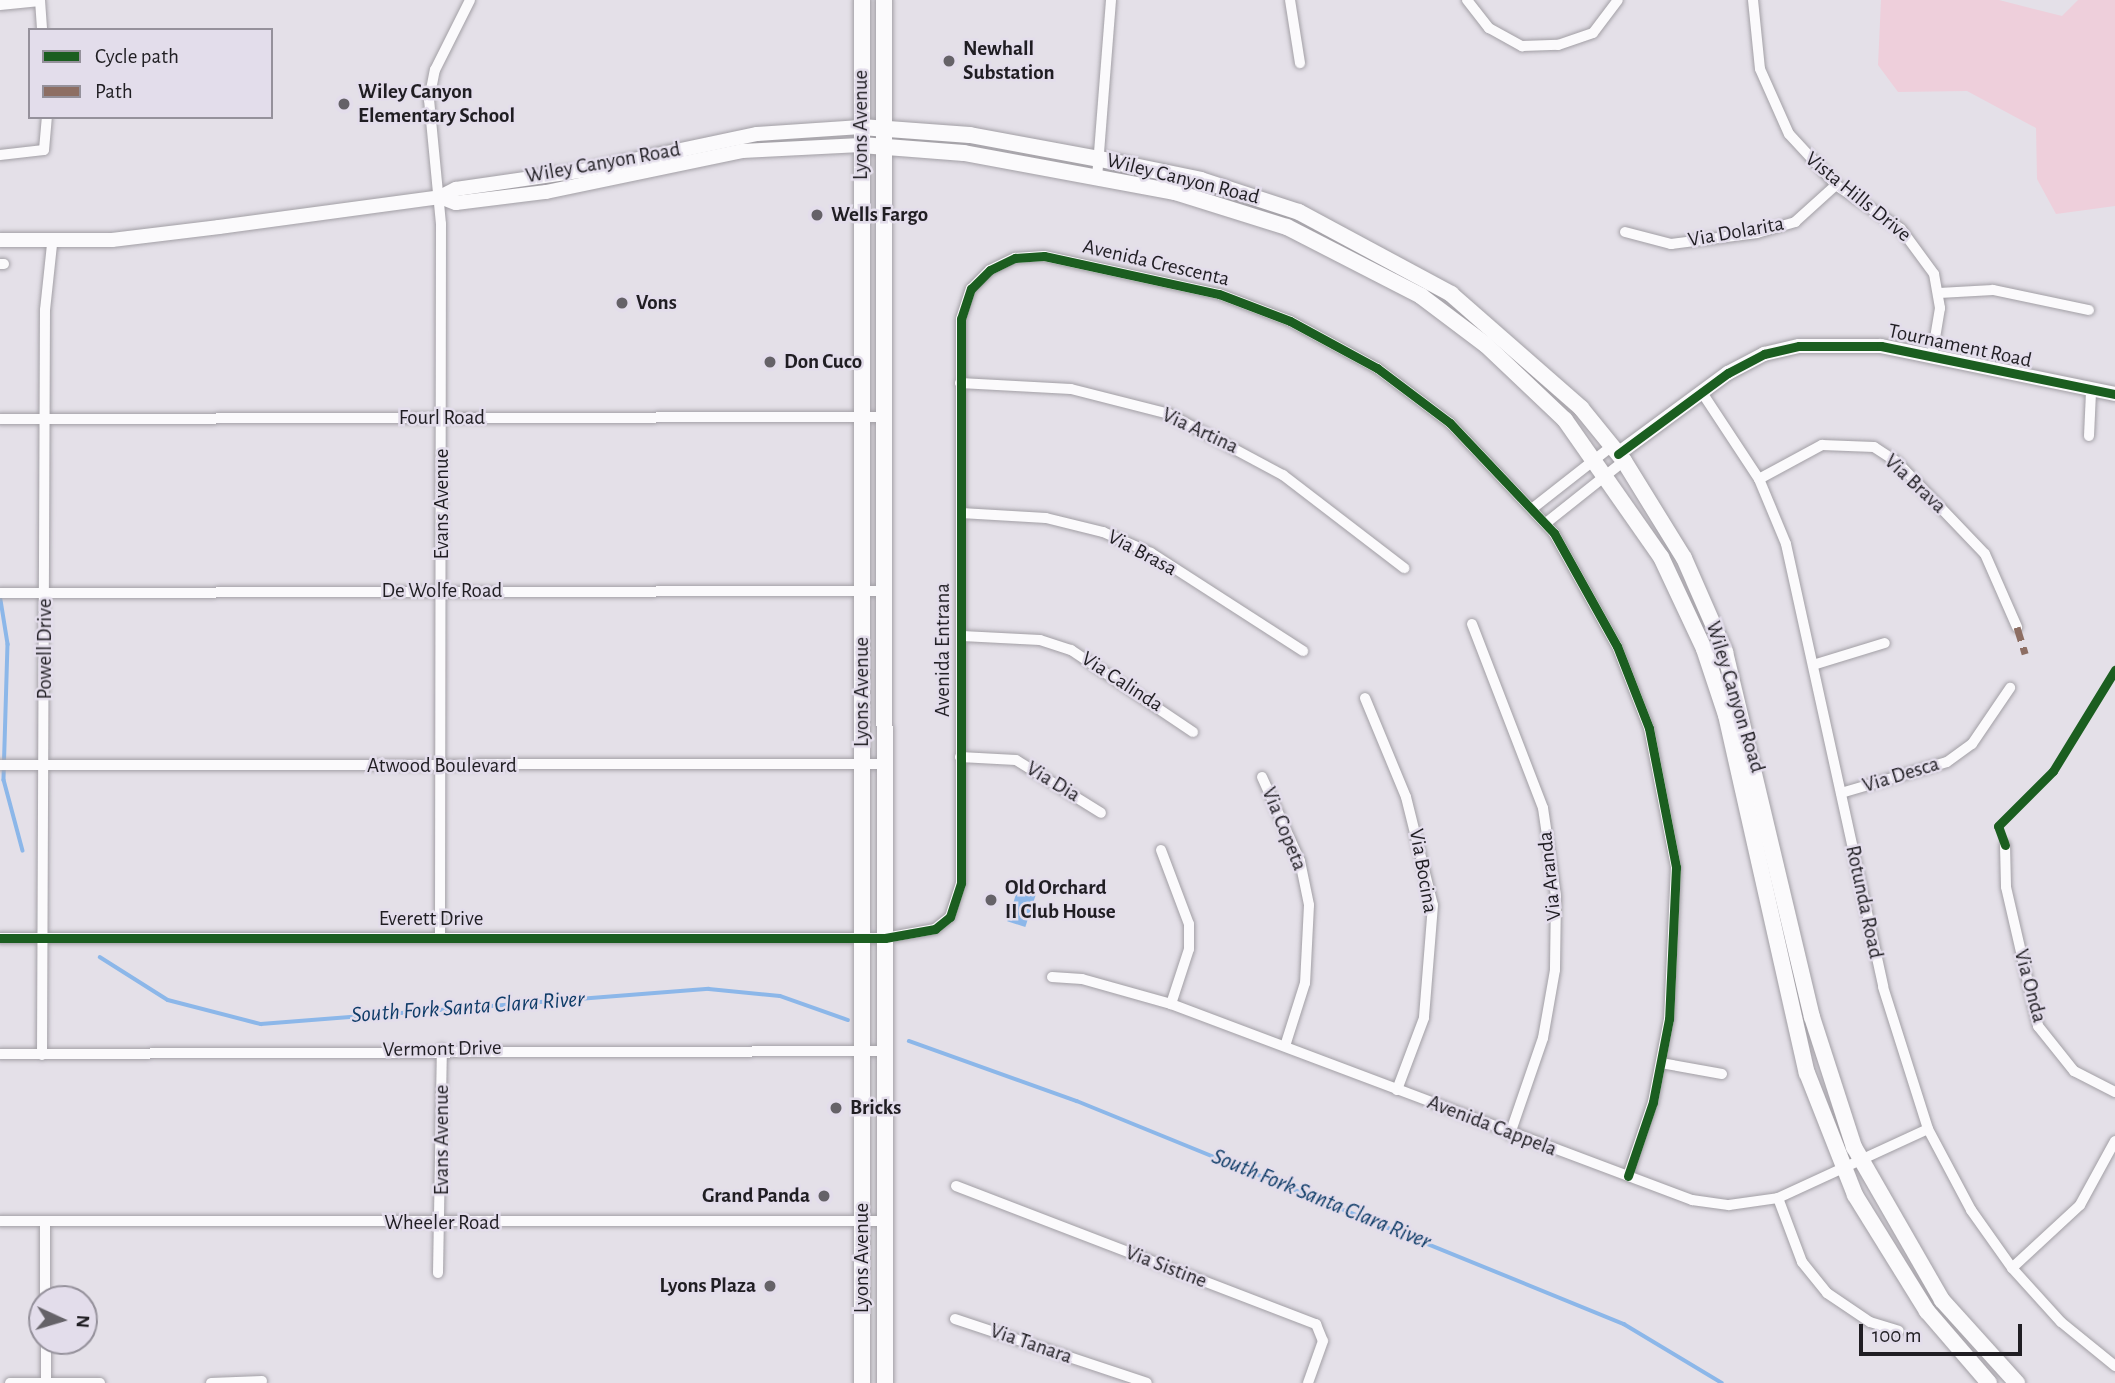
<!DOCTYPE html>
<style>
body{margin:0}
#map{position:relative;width:2115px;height:1383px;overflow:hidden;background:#e4e0e8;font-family:"Alegreya Sans",sans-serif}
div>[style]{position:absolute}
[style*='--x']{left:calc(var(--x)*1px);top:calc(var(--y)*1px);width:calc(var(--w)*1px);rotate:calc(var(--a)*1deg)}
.green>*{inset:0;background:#eecfdb}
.water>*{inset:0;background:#8cb7e9;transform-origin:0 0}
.stream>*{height:3.5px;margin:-1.75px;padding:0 1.75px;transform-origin:1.75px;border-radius:1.75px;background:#8cb7e9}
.roads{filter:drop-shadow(0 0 2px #a29fa5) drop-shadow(0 0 2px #a29fa5)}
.minor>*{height:10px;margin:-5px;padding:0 5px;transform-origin:5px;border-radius:5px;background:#fbfafc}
.tertiary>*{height:14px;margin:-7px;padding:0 7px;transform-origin:7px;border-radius:7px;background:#fbfafc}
.secondary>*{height:16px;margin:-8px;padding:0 8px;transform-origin:8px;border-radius:8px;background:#fbfafc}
.quiet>*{height:7px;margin-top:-3.5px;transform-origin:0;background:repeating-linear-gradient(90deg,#8d6e63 0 14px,transparent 0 21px)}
.cycleway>*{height:9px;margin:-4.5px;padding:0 4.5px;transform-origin:4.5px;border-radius:4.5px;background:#1b5e20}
.dots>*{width:19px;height:19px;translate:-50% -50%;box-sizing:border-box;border:4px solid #e3ddeb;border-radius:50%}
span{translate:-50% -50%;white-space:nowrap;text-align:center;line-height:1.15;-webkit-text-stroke:5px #e3ddeb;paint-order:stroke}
.poi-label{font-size:21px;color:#201e23;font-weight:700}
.left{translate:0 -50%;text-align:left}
.right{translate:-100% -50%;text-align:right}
.street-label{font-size:21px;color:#201e23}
.water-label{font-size:23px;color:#0f3c68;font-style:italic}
.legend{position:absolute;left:28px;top:28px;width:245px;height:91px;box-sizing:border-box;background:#e3ddeb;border:2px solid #95919b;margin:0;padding:9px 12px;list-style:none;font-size:21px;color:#201e23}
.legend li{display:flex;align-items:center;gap:14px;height:35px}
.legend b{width:35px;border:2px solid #95919b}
.north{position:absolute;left:28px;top:1285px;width:70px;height:70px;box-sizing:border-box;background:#e3ddeb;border:2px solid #95919b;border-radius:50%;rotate:94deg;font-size:19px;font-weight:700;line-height:28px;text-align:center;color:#201e23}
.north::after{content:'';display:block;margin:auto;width:24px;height:32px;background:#656268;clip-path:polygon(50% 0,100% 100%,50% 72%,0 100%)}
.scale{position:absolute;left:1859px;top:1324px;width:163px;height:32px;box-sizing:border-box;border:4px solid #201e23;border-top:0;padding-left:9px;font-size:21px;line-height:24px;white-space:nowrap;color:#201e23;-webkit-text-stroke:5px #e3ddeb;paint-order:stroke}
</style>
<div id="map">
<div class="green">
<i style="clip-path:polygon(1881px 0,1999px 0,2062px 16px,2078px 0,2115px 0,2115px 206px,2056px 214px,2037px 179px,2036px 128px,1967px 91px,1898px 92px,1878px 65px)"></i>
</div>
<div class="water">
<i style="left:1019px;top:885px;width:19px;height:38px;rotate:18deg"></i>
</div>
<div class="stream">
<i style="--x:0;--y:594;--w:51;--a:80.9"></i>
<i style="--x:8;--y:644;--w:136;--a:91.7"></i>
<i style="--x:4;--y:780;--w:73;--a:75"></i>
<i style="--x:100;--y:957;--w:80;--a:32.3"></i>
<i style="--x:168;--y:1000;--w:96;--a:14.5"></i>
<i style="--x:261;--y:1024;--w:449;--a:-4.5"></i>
<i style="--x:709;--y:989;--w:71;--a:5.6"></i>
<i style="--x:780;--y:996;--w:72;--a:19.4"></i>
<i style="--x:909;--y:1041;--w:178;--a:19.7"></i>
<i style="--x:1077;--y:1101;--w:591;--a:22.18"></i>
<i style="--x:1624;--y:1324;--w:114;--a:31"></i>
</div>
<div class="roads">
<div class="minor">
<i style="--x:40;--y:0;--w:30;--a:86"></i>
<i style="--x:1290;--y:0;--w:64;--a:81"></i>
<i style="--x:1467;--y:0;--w:36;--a:52"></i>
<i style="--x:1489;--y:28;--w:38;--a:29"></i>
<i style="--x:1522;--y:46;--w:36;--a:-2"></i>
<i style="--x:1558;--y:45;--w:37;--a:-19"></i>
<i style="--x:1593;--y:33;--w:41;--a:-52.9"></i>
<i style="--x:1753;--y:0;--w:69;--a:84.2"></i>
<i style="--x:1760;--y:69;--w:71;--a:66"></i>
<i style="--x:1789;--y:134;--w:69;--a:47.3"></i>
<i style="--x:1836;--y:185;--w:78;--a:34.1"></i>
<i style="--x:1901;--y:229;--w:56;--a:53.7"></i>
<i style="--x:1934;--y:274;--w:35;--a:80"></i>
<i style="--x:1940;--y:308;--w:49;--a:99.5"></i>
<i style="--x:0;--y:5;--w:40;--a:-5.7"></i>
<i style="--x:0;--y:155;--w:44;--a:-6.5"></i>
<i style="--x:44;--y:150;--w:33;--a:-85"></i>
<i style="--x:1097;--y:178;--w:179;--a:-85.5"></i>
<i style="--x:1625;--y:232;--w:48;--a:14.6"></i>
<i style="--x:1671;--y:244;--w:87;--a:-7.3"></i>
<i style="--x:1757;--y:233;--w:40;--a:-16"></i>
<i style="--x:1795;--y:222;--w:55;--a:-42.1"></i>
<i style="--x:0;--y:264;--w:4;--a:0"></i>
<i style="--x:1939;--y:293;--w:54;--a:-3.2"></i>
<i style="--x:1993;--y:290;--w:98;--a:11.8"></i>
<i style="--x:960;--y:383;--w:111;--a:3.1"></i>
<i style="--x:1071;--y:389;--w:101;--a:14.3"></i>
<i style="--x:1169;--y:414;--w:129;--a:28.2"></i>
<i style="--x:1283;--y:475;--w:153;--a:37.5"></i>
<i style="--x:1701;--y:391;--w:105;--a:56.6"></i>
<i style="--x:1759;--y:479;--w:70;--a:67.4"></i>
<i style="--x:1786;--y:544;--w:453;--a:77.6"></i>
<i style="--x:1883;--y:987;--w:149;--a:72.4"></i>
<i style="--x:1928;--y:1129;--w:92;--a:62"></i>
<i style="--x:1971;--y:1210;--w:71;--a:54.7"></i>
<i style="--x:2012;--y:1268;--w:73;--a:47.8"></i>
<i style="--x:2061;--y:1322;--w:70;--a:39.2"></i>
<i style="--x:0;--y:419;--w:884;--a:-0.13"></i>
<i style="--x:2089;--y:436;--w:44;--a:-87.4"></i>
<i style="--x:1759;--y:479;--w:72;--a:-28.4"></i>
<i style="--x:1822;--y:445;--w:52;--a:2.2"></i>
<i style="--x:1874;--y:447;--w:27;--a:33"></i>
<i style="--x:1897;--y:462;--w:127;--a:46.3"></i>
<i style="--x:1985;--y:554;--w:80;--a:66.3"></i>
<i style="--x:1533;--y:508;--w:100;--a:-38.1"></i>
<i style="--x:961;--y:513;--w:85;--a:3.4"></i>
<i style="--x:1046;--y:518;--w:59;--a:13.8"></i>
<i style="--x:1103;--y:532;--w:52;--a:23.6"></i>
<i style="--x:1151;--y:553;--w:181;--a:32.8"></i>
<i style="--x:1546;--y:523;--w:100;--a:-38.5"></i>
<i style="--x:0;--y:593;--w:884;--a:-0.13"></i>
<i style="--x:1472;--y:624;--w:197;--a:68.9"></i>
<i style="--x:1543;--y:808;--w:89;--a:81.6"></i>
<i style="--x:1556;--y:896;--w:74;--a:90.8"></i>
<i style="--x:1555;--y:970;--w:69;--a:100"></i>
<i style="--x:1543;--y:1038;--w:102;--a:109"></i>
<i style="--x:962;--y:636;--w:78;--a:2.9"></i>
<i style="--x:1040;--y:640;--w:33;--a:18"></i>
<i style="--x:1071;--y:650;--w:147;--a:33.9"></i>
<i style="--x:1813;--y:665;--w:75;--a:-17"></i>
<i style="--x:1365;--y:698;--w:107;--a:67.5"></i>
<i style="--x:1406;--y:797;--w:111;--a:76"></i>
<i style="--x:1433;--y:905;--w:113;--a:94.6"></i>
<i style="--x:1424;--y:1018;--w:77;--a:110.6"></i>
<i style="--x:960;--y:757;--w:56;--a:3.1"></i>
<i style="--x:1016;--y:760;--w:100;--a:31.9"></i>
<i style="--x:0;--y:765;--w:885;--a:-0.06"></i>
<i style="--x:1262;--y:777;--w:92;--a:65.7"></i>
<i style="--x:1300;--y:861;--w:45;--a:78.4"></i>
<i style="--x:1309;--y:905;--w:78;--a:92.9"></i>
<i style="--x:1305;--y:983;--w:66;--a:107.6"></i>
<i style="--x:1841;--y:793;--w:110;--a:-16.3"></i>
<i style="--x:1947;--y:762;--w:31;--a:-36"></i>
<i style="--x:1972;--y:744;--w:68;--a:-55.8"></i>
<i style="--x:2005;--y:845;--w:42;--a:88.6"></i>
<i style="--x:2006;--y:887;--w:143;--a:77"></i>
<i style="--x:2038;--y:1026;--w:58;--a:51.3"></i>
<i style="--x:2074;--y:1071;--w:46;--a:27.1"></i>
<i style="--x:1161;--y:850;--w:79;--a:69.3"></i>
<i style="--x:1189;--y:924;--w:25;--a:90"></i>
<i style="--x:1189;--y:949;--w:58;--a:108.1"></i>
<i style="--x:440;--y:936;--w:712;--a:-89.92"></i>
<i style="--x:441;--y:224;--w:125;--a:-95.5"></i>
<i style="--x:429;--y:100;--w:31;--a:-79"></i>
<i style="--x:435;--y:70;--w:78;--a:-63.4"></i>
<i style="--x:0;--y:938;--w:885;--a:0"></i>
<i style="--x:885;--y:938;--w:51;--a:-10.2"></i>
<i style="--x:935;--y:929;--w:19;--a:-39"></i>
<i style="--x:950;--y:917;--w:36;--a:-72"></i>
<i style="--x:961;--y:883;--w:564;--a:-90"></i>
<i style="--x:961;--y:319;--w:32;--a:-72"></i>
<i style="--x:971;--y:289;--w:27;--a:-45"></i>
<i style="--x:990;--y:270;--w:28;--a:-26"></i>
<i style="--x:1015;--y:258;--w:29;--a:-4"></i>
<i style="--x:1044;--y:256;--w:179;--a:12.3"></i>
<i style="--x:1219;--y:294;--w:76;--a:20.8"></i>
<i style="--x:1290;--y:321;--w:99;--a:28.4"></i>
<i style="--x:1377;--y:368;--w:91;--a:37"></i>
<i style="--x:1450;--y:423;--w:151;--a:46.6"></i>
<i style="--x:1554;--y:533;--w:129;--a:60.9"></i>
<i style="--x:1617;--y:646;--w:88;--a:68.7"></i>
<i style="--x:1649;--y:728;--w:142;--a:79"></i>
<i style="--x:1676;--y:867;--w:152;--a:92.6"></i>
<i style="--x:1669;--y:1019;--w:85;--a:100.9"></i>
<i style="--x:1653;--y:1102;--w:78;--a:108.7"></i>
<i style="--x:1052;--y:977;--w:30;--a:4"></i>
<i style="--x:1082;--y:979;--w:92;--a:15.7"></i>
<i style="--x:1171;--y:1004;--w:557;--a:20.62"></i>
<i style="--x:1692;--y:1200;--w:37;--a:8"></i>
<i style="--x:1729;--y:1205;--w:49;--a:-8.1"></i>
<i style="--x:1778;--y:1198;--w:165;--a:-24.7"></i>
<i style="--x:0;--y:1054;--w:884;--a:-0.19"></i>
<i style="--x:42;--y:1055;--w:745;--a:-89.77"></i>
<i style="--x:45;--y:310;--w:66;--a:-83.9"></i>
<i style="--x:1661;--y:1063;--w:62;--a:10.2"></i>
<i style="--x:956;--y:1186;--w:386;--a:21"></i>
<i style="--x:1316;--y:1324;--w:18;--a:68"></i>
<i style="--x:1323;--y:1341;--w:45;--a:109.7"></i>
<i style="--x:1778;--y:1198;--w:68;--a:69.4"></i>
<i style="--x:1802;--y:1262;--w:40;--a:51"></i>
<i style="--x:1827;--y:1293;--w:52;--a:34"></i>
<i style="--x:1870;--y:1322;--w:30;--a:17"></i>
<i style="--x:0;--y:1221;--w:884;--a:0"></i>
<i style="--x:45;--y:1221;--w:78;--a:90"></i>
<i style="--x:2012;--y:1268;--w:93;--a:-42.8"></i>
<i style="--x:2080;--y:1205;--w:73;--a:-61.3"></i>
<i style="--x:438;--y:1273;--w:224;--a:-89"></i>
<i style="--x:955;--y:1319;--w:202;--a:18.4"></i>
<i style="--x:46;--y:1341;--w:42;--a:90"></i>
<i style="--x:10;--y:1383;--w:90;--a:0"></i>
<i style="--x:211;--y:1383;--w:51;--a:-2.2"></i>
</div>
<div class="tertiary">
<i style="--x:440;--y:197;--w:17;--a:21"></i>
<i style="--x:456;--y:203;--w:91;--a:-7"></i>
<i style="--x:546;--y:192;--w:200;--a:-11.8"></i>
<i style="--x:742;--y:151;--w:119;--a:-2.9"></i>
<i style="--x:0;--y:240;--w:112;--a:0"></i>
<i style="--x:112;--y:240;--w:108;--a:-6.9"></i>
<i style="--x:219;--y:227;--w:223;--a:-7.7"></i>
<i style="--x:440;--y:197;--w:18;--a:-27"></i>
<i style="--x:456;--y:189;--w:131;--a:-8.3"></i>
<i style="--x:586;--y:170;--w:175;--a:-11.9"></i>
<i style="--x:757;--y:134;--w:104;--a:-3.9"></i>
<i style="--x:1618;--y:454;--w:137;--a:-36.4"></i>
<i style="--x:1728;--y:373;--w:41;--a:-27.8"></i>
<i style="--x:1764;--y:354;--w:36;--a:-13"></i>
<i style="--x:1799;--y:346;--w:82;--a:0"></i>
<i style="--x:1881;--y:346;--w:239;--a:11.6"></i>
</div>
<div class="secondary">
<i style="--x:884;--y:0;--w:1383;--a:89.96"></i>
<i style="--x:861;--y:127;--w:109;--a:4.2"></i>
<i style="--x:970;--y:135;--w:132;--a:10.5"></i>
<i style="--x:1100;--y:159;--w:103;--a:11.7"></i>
<i style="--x:1201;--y:180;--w:103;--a:18.1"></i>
<i style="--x:1299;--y:212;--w:173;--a:28.3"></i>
<i style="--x:1451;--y:294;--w:173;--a:41.2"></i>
<i style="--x:1581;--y:408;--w:68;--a:50.9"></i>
<i style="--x:1624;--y:461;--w:114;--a:58.3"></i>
<i style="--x:1684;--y:558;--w:103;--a:66.4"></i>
<i style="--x:1725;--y:652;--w:375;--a:76.6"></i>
<i style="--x:1812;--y:1017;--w:137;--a:72.1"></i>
<i style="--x:1854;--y:1147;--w:177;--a:60.1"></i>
<i style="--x:1942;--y:1300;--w:112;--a:47.9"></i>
<i style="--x:861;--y:145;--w:103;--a:4.4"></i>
<i style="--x:964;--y:153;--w:215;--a:10.5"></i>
<i style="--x:1175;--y:192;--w:117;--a:17.4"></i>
<i style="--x:1287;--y:227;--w:151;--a:27.2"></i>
<i style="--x:1421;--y:296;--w:81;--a:37"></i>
<i style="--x:1486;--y:345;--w:109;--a:43.5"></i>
<i style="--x:1565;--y:420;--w:167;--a:55"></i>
<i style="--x:1661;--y:557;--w:102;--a:64.9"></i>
<i style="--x:1704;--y:649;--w:70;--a:71.6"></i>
<i style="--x:1726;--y:715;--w:367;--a:77.3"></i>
<i style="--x:1807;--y:1073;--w:131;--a:68.5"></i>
<i style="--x:1855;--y:1195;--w:137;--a:58.2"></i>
<i style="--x:1927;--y:1311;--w:95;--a:49.3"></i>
<i style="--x:862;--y:1383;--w:1383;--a:-90"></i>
</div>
</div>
<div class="quiet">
<i style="--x:2017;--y:627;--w:28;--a:73"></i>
</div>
<div class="cycleway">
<i style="--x:1618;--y:454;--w:137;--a:-36.4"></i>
<i style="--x:1728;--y:373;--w:41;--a:-27.8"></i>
<i style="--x:1764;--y:354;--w:36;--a:-13"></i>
<i style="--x:1799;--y:346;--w:82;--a:0"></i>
<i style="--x:1881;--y:346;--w:239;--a:11.6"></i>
<i style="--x:2005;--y:845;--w:20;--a:-110"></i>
<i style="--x:1998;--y:826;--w:78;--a:-45"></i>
<i style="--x:2053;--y:771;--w:119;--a:-58.5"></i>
<i style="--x:0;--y:938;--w:885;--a:0"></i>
<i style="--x:885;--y:938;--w:51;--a:-10.2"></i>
<i style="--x:935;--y:929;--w:19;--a:-39"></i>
<i style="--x:950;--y:917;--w:36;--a:-72"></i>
<i style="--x:961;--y:883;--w:564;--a:-90"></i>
<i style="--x:961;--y:319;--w:32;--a:-72"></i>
<i style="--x:971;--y:289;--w:27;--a:-45"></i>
<i style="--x:990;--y:270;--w:28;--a:-26"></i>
<i style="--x:1015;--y:258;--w:29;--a:-4"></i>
<i style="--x:1044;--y:256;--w:179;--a:12.3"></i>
<i style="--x:1219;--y:294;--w:76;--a:20.8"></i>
<i style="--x:1290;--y:321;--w:99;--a:28.4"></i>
<i style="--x:1377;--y:368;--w:91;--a:37"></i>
<i style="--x:1450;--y:423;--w:151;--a:46.6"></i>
<i style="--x:1554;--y:533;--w:129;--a:60.9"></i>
<i style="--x:1617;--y:646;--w:88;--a:68.7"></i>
<i style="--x:1649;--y:728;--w:142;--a:79"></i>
<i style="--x:1676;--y:867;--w:152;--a:92.6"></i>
<i style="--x:1669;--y:1019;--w:85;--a:100.9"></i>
<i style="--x:1653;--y:1102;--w:78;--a:108.7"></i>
</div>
<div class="dots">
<i style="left:949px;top:61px;background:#656268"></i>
<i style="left:344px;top:104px;background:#656268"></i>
<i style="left:817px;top:215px;background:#656268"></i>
<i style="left:622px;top:303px;background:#656268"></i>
<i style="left:770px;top:362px;background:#656268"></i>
<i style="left:991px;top:900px;background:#656268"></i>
<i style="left:836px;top:1108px;background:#656268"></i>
<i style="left:824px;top:1196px;background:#656268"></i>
<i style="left:770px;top:1286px;background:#656268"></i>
</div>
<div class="poi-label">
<span class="left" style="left:963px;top:61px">Newhall<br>Substation</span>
<span class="left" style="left:358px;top:104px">Wiley Canyon<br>Elementary School</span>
<span class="left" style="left:831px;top:215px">Wells Fargo</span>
<span class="left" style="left:636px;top:303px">Vons</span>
<span class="left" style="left:784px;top:362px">Don Cuco</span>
<span class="left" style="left:1005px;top:900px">Old Orchard<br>II Club House</span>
<span class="left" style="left:850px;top:1108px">Bricks</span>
<span class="right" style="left:810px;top:1196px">Grand Panda</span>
<span class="right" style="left:756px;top:1286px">Lyons Plaza</span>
</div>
<div class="street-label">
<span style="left:861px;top:125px;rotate:-90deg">Lyons Avenue</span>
<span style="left:603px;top:163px;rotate:-10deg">Wiley Canyon Road</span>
<span style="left:1183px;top:179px;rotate:14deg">Wiley Canyon Road</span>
<span style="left:1858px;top:197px;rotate:39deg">Vista Hills Drive</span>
<span style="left:1736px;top:232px;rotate:-10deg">Via Dolarita</span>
<span style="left:1156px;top:263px;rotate:13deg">Avenida Crescenta</span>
<span style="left:1960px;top:346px;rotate:12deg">Tournament Road</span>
<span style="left:442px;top:418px">Fourl Road</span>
<span style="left:1200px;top:431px;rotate:25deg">Via Artina</span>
<span style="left:1915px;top:484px;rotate:43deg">Via Brava</span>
<span style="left:442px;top:504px;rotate:-90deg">Evans Avenue</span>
<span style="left:1142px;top:553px;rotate:28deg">Via Brasa</span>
<span style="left:442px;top:591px">De Wolfe Road</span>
<span style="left:45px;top:649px;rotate:-90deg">Powell Drive</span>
<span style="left:943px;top:650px;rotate:-90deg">Avenida Entrana</span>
<span style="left:1122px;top:682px;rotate:33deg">Via Calinda</span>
<span style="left:862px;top:692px;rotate:-90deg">Lyons Avenue</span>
<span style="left:1735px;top:697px;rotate:73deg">Wiley Canyon Road</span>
<span style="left:442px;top:766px">Atwood Boulevard</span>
<span style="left:1901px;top:775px;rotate:-17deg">Via Desca</span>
<span style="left:1053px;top:782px;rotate:31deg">Via Dia</span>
<span style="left:1284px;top:829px;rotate:68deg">Via Copeta</span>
<span style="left:1423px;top:871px;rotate:80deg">Via Bocina</span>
<span style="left:1550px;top:876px;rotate:-96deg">Via Aranda</span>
<span style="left:1864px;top:902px;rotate:78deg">Rotunda Road</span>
<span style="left:431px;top:919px">Everett Drive</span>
<span style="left:2030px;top:986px;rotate:75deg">Via Onda</span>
<span style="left:442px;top:1049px;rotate:-1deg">Vermont Drive</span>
<span style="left:1492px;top:1126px;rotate:21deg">Avenida Cappela</span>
<span style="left:442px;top:1140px;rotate:-90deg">Evans Avenue</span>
<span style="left:442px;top:1223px">Wheeler Road</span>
<span style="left:862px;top:1258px;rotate:-90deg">Lyons Avenue</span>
<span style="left:1166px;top:1267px;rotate:21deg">Via Sistine</span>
<span style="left:1031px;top:1344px;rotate:19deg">Via Tanara</span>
</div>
<div class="water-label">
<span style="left:468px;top:1008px;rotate:-4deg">South Fork Santa Clara River</span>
<span style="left:1321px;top:1200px;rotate:22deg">South Fork Santa Clara River</span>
</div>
<ul class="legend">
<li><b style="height:9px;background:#1b5e20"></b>Cycle path</li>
<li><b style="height:9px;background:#8d6e63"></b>Path</li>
</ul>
<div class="north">N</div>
<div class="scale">100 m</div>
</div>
